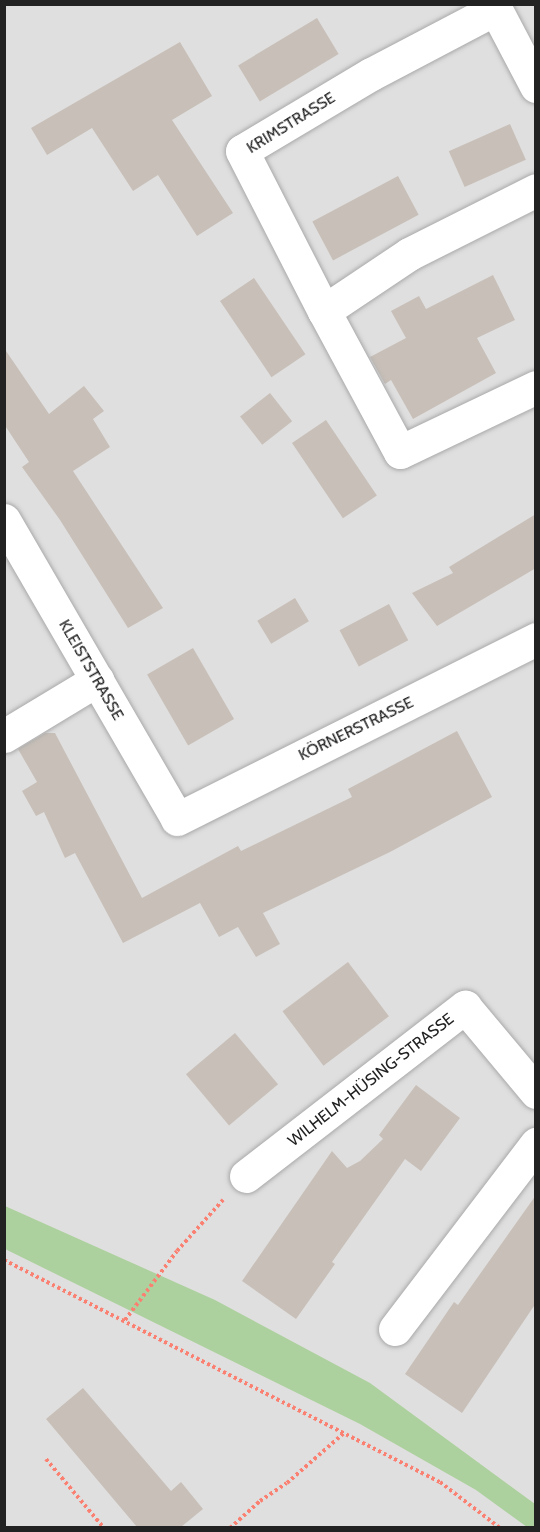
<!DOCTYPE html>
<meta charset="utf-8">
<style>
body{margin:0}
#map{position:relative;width:540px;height:1532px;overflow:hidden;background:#f2efe9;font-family:Cabin,sans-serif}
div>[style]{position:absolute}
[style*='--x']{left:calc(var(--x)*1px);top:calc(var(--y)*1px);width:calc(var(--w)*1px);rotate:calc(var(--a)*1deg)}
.residential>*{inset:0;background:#e0dfdf;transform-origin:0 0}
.forest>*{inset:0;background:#add19e}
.building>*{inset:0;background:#c7bfb8;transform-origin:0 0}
.path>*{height:4px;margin-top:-2px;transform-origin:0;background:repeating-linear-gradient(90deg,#fa8072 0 3px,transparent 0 6px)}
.roads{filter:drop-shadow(0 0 2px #a9a9a9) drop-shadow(0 0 2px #a9a9a9)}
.minor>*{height:33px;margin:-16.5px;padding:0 16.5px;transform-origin:16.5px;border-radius:16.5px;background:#fff}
span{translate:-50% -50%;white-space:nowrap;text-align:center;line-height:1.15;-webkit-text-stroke:5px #fff;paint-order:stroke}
.street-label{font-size:16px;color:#222}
.frame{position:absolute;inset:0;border:6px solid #222;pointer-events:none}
</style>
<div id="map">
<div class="residential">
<i style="left:5px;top:5px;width:530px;height:1522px"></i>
</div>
<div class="forest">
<i style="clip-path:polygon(5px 1206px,215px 1300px,370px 1383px,535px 1504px,535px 1527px,527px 1527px,476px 1490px,360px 1424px,5px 1249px)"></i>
</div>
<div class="building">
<i style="left:317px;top:18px;width:42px;height:92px;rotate:59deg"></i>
<i style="clip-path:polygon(180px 42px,212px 96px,172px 120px,233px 213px,197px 236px,158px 175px,133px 191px,92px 128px,47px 155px,31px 128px)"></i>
<i style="left:510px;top:124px;width:39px;height:67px;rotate:66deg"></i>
<i style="left:398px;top:176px;width:44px;height:97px;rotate:62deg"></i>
<i style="clip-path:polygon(493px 275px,515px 320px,477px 338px,496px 373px,413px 419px,391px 380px,385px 384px,370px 357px,406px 338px,391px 311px,419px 296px,426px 309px)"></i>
<i style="left:254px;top:278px;width:92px;height:41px;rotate:56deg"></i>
<i style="clip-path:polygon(4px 348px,49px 414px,84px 386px,104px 411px,93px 419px,110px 447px,73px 471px,163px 608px,128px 628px,60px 520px,22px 467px,29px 462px,4px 424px)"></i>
<i style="left:270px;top:393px;width:36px;height:38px;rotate:52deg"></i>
<i style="left:326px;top:420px;width:91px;height:41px;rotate:56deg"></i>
<i style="clip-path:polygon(536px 514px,536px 568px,437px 626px,412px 593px,453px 573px,449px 567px)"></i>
<i style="left:295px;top:598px;width:27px;height:44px;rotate:59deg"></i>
<i style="left:389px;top:604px;width:41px;height:56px;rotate:62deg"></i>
<i style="left:193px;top:648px;width:82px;height:53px;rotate:60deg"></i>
<i style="clip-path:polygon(457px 731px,492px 797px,390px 852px,263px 913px,280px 944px,256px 957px,238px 927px,219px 937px,200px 903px,123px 943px,75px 853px,65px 858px,44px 812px,36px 816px,22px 791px,37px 782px,18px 749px,45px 733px,55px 733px,142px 898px,238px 846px,241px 851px,352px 797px,348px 789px)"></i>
<i style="left:348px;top:962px;width:68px;height:82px;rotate:53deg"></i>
<i style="left:235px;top:1033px;width:67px;height:64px;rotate:50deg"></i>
<i style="clip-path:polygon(416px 1085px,460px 1118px,421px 1171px,405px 1159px,332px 1262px,335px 1264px,296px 1319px,242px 1281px,332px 1151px,347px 1168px,360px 1161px,383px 1139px,379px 1135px)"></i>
<i style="clip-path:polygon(536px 1195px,536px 1303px,462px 1413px,405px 1374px,454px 1302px,458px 1305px)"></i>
<i style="clip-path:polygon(83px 1388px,171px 1491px,181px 1482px,203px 1509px,181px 1527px,137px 1527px,46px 1419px)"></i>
</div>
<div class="path">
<i style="--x:4;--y:1260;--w:489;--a:27"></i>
<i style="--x:440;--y:1482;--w:76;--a:37.5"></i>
<i style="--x:125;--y:1320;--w:86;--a:-53"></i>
<i style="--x:177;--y:1251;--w:69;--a:-48"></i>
<i style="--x:46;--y:1459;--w:90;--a:50"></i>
<i style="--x:230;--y:1528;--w:40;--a:-42"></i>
<i style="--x:260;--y:1501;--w:32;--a:-34"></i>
<i style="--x:287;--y:1483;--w:77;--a:-41.3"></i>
</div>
<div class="roads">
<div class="minor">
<i style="--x:493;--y:4;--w:93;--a:62.3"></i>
<i style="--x:495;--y:9;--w:140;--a:152.3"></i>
<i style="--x:371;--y:74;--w:150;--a:149.2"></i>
<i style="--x:242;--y:151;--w:180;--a:62.9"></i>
<i style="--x:324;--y:311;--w:160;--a:61.7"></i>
<i style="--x:400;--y:452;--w:151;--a:-25.5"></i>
<i style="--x:324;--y:311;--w:102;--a:-33.8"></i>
<i style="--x:409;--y:254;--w:142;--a:-26.7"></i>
<i style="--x:4;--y:520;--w:345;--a:59.9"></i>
<i style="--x:177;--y:819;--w:402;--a:-26.6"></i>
<i style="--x:4;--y:736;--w:109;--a:-31.1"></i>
<i style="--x:246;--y:1176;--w:277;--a:-37.7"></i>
<i style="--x:465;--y:1007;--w:111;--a:50.1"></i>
<i style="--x:395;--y:1329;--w:233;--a:-52.7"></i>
</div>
</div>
<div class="street-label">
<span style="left:291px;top:123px;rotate:-32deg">KRIMSTRASSE</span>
<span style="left:91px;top:670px;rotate:60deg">KLEISTSTRASSE</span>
<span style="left:356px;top:729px;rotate:-26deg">KÖRNERSTRASSE</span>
<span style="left:371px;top:1080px;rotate:-38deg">WILHELM-HÜSING-STRASSE</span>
</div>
<div class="frame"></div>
</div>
